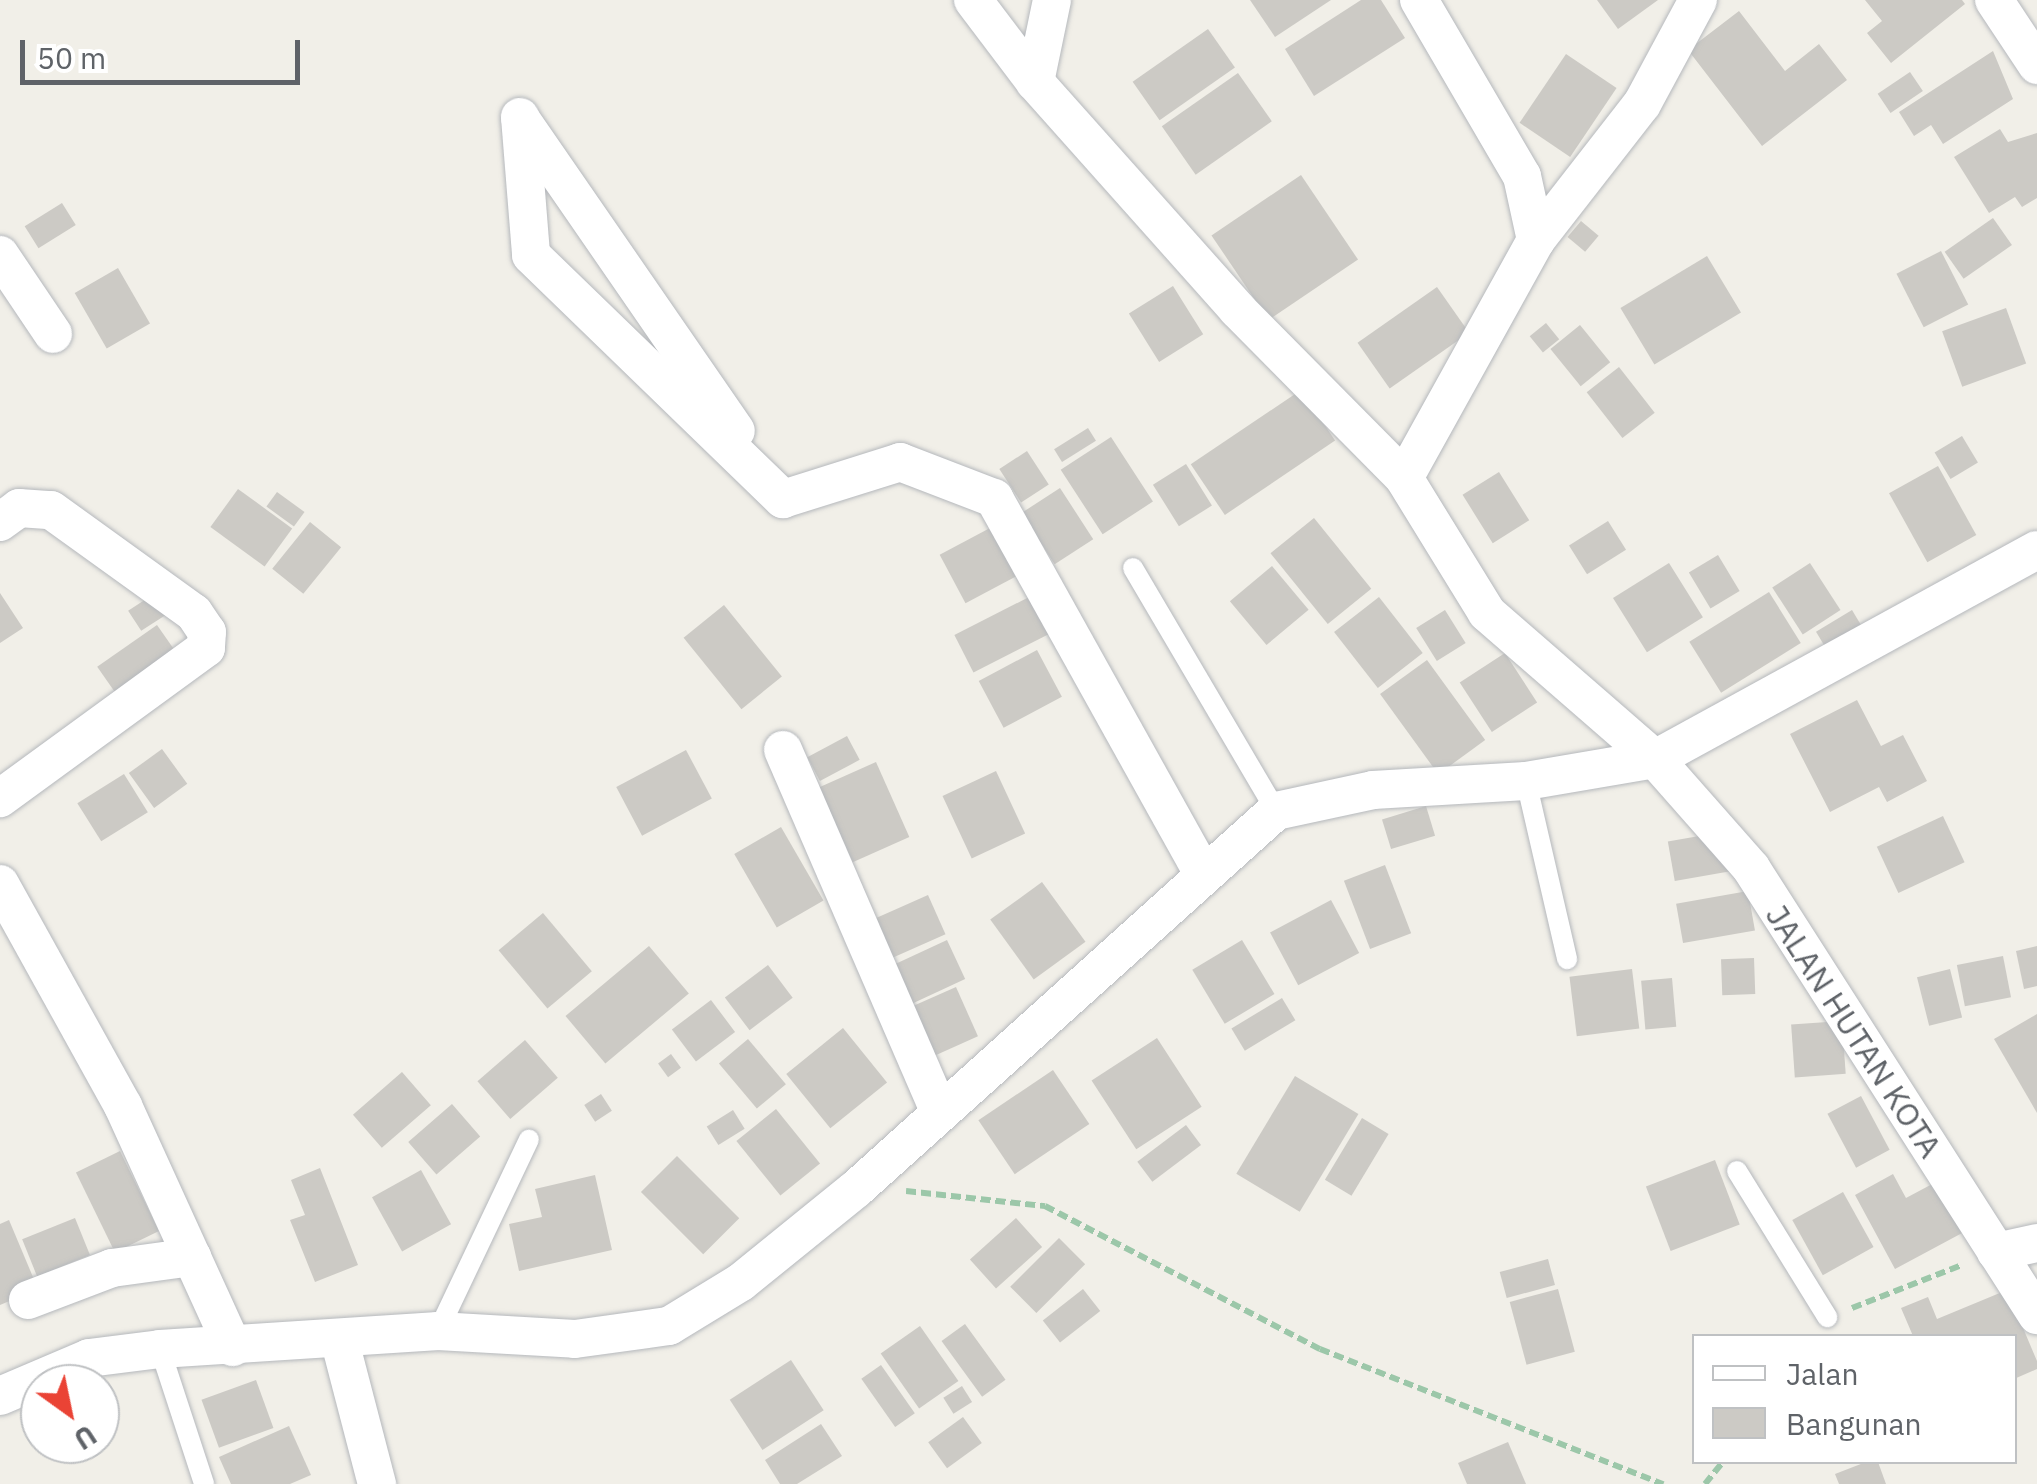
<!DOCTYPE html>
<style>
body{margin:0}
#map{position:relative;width:2037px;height:1484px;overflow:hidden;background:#f1efe8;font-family:"IBM Plex Sans",sans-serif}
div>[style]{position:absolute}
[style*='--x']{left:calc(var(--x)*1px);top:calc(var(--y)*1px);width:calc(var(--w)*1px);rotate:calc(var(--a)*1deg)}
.building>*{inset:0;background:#cccac5;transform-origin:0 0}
.path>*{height:6px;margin-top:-3px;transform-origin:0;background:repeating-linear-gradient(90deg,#9cc7a9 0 10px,transparent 0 15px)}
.roads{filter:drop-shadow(0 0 2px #b5b8bc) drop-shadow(0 0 2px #b5b8bc)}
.lane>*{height:20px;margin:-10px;padding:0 10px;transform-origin:10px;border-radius:10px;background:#fff}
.street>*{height:38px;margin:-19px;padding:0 19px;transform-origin:19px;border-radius:19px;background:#fff}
span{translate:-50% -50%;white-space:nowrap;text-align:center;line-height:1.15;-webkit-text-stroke:8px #fff;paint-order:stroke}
.street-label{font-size:32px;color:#5f6368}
.legend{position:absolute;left:1692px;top:1334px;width:325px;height:130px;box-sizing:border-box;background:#fff;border:2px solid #bfc1c3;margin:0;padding:12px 18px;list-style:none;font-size:30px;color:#5f6368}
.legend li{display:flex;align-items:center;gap:20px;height:50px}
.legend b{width:50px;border:2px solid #bfc1c3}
.north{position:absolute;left:20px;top:1364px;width:100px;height:100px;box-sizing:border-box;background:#fff;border:2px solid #bfc1c3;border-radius:50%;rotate:147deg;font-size:28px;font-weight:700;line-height:40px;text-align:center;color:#5f6368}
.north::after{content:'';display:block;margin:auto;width:35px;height:45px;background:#ea4335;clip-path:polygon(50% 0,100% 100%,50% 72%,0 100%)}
.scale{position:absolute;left:20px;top:40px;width:280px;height:45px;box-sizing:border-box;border:5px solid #5f6368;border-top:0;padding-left:12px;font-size:30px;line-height:35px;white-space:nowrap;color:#5f6368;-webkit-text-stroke:8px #fff;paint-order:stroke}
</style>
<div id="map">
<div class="building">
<i style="clip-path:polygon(1250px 0,1331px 0,1275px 37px)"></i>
<i style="clip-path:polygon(1361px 0,1381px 0,1405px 38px,1314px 96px,1285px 49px)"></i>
<i style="clip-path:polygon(1597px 0,1658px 0,1618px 29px)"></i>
<i style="clip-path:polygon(1865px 0,1962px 0,1965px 4px,1891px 63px,1867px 33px,1882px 21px)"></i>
<i style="clip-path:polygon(1739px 11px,1785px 71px,1819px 44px,1847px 80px,1762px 146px,1688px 50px)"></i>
<i style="left:1208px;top:29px;width:47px;height:92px;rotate:55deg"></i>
<i style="clip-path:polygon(1993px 51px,2013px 99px,1943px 144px,1931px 125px,1914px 136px,1899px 112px)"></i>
<i style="left:1566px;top:54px;width:61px;height:83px;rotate:34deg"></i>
<i style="left:1910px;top:72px;width:23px;height:39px;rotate:56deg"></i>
<i style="left:1238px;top:73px;width:59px;height:93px;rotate:55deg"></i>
<i style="clip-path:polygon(2000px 129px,2008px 142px,2037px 133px,2037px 198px,2022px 207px,2015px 197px,1989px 213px,1954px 157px)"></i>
<i style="left:1301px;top:175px;width:102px;height:108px;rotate:56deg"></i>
<i style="left:62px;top:203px;width:26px;height:44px;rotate:58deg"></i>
<i style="left:1993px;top:218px;width:33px;height:59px;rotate:55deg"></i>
<i style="left:1581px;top:221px;width:23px;height:21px;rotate:40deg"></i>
<i style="left:1941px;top:251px;width:60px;height:50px;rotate:63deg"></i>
<i style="left:1707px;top:256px;width:66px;height:101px;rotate:59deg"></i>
<i style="left:118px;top:268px;width:64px;height:50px;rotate:60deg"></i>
<i style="left:1173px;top:286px;width:57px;height:52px;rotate:58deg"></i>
<i style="left:1437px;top:287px;width:56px;height:97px;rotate:55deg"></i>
<i style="left:2006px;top:308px;width:59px;height:68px;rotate:70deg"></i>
<i style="left:1546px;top:323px;width:21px;height:21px;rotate:51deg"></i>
<i style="left:1580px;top:325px;width:48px;height:38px;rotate:51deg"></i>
<i style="left:1619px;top:367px;width:58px;height:41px;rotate:52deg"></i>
<i style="left:1301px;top:390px;width:61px;height:133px;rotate:56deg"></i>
<i style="left:1088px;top:428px;width:15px;height:40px;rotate:58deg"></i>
<i style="left:1962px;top:436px;width:31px;height:32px;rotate:59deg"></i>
<i style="left:1111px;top:437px;width:77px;height:60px;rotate:57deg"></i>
<i style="left:1027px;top:451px;width:40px;height:33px;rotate:57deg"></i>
<i style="left:1186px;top:464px;width:49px;height:39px;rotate:58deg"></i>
<i style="left:1938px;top:466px;width:79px;height:56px;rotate:61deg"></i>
<i style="left:1499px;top:472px;width:57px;height:43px;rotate:58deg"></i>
<i style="left:1060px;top:488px;width:61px;height:46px;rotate:57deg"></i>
<i style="left:238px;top:489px;width:67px;height:47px;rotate:36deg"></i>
<i style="left:277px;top:492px;width:34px;height:18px;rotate:36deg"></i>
<i style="left:1314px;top:518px;width:91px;height:56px;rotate:51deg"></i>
<i style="left:1608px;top:521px;width:34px;height:46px;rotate:58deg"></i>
<i style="left:310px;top:522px;width:40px;height:60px;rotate:39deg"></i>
<i style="left:990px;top:528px;width:55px;height:57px;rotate:62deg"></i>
<i style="left:1718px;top:555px;width:42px;height:34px;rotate:59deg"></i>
<i style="left:1669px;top:563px;width:64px;height:66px;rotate:58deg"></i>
<i style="left:1810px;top:563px;width:56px;height:45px;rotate:57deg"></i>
<i style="left:1272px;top:566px;width:57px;height:55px;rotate:50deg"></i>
<i style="left:160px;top:590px;width:24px;height:38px;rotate:57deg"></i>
<i style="left:1769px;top:592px;width:60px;height:94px;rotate:58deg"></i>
<i style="clip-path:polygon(0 593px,23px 628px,0 643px)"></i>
<i style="left:1031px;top:596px;width:42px;height:86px;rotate:63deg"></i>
<i style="left:1379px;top:597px;width:71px;height:57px;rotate:52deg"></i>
<i style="left:724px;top:605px;width:92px;height:52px;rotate:51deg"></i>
<i style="left:1445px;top:610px;width:39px;height:34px;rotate:58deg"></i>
<i style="left:1852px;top:610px;width:27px;height:42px;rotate:59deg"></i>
<i style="left:157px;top:625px;width:39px;height:73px;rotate:55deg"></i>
<i style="left:1037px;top:650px;width:53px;height:66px;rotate:62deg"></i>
<i style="left:1505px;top:653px;width:59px;height:54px;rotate:57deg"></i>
<i style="left:1427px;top:660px;width:99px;height:58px;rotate:54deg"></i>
<i style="clip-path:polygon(1857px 700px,1881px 746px,1903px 735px,1927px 781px,1887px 802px,1879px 787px,1830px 812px,1790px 734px)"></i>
<i style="left:847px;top:736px;width:27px;height:45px;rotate:62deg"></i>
<i style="left:162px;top:749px;width:43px;height:41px;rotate:54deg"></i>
<i style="left:686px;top:750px;width:55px;height:79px;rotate:62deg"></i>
<i style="left:876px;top:762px;width:82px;height:62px;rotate:66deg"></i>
<i style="left:996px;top:771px;width:69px;height:59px;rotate:65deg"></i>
<i style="left:124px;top:774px;width:45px;height:55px;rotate:58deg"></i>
<i style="left:1426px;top:806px;width:31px;height:46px;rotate:73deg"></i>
<i style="left:1943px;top:816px;width:51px;height:73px;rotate:65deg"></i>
<i style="left:781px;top:827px;width:85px;height:54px;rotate:60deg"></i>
<i style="left:1722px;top:832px;width:40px;height:55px;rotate:80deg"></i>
<i style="left:1385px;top:865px;width:73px;height:44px;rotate:69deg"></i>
<i style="left:1042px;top:882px;width:74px;height:64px;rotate:54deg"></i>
<i style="left:1748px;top:891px;width:40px;height:73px;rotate:80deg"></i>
<i style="left:928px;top:895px;width:43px;height:61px;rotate:66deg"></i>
<i style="left:1331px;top:900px;width:60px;height:69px;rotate:62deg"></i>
<i style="left:543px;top:913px;width:76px;height:58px;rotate:50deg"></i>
<i style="left:947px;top:940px;width:43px;height:60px;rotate:65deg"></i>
<i style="left:1242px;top:940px;width:63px;height:58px;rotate:59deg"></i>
<i style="left:649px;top:946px;width:62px;height:109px;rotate:50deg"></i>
<i style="clip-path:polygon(2037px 946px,2037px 986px,2024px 989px,2016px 951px)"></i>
<i style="left:2003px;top:956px;width:42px;height:47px;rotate:79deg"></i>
<i style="left:1754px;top:958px;width:36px;height:33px;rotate:88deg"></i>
<i style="left:768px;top:965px;width:41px;height:54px;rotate:53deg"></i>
<i style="left:1632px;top:969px;width:60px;height:63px;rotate:83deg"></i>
<i style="left:1950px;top:969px;width:50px;height:34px;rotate:76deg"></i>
<i style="left:1672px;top:978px;width:49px;height:31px;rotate:85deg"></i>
<i style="left:956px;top:987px;width:54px;height:47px;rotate:66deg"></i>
<i style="left:1282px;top:998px;width:26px;height:59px;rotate:59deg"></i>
<i style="left:711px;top:1000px;width:40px;height:49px;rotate:53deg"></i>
<i style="clip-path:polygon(2037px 1014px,2037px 1113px,1994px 1039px)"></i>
<i style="left:1842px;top:1021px;width:53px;height:51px;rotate:86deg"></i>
<i style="left:843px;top:1028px;width:70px;height:73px;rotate:51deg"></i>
<i style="left:1157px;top:1038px;width:82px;height:78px;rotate:57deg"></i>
<i style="left:748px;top:1039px;width:59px;height:38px;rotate:50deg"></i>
<i style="left:525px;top:1040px;width:50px;height:63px;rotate:49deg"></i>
<i style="left:671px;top:1054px;width:17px;height:16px;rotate:54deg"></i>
<i style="left:1053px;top:1070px;width:65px;height:90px;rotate:56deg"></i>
<i style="left:402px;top:1072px;width:44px;height:65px;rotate:49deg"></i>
<i style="left:1295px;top:1076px;width:74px;height:114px;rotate:31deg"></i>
<i style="left:601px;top:1094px;width:20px;height:20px;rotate:57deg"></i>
<i style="left:1861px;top:1096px;width:61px;height:38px;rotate:62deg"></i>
<i style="left:452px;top:1104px;width:43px;height:58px;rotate:49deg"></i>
<i style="left:776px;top:1109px;width:70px;height:51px;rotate:51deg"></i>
<i style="left:733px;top:1110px;width:22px;height:31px;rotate:58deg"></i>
<i style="left:1362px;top:1118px;width:31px;height:72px;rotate:31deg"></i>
<i style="left:1186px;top:1125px;width:25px;height:61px;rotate:53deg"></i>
<i style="left:120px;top:1151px;width:89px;height:49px;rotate:64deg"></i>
<i style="left:677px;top:1156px;width:88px;height:51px;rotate:45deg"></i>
<i style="left:1715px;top:1160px;width:69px;height:74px;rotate:69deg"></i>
<i style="clip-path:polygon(320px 1168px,358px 1265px,315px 1282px,290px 1220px,305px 1215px,291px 1180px)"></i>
<i style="left:421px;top:1170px;width:62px;height:56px;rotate:61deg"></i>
<i style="clip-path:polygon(1893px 1174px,1906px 1198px,1936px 1182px,1964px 1232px,1895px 1269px,1855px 1195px)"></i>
<i style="clip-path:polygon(595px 1175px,612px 1250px,519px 1271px,509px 1224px,542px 1217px,535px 1189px)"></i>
<i style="left:1843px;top:1192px;width:63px;height:58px;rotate:61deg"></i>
<i style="left:75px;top:1218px;width:40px;height:57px;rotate:68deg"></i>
<i style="left:1016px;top:1218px;width:39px;height:62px;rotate:48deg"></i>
<i style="clip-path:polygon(9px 1220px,38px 1289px,0 1305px,0 1224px)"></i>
<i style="left:1059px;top:1238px;width:37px;height:69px;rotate:45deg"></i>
<i style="left:1548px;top:1259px;width:27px;height:50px;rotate:75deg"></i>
<i style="left:1083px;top:1289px;width:28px;height:51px;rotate:52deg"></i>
<i style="left:1558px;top:1289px;width:65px;height:50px;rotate:75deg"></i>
<i style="clip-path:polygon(2007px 1290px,2037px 1361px,2037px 1369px,2014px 1379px,2014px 1336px,1913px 1336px,1901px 1308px,1928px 1297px,1937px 1319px)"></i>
<i style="left:965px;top:1324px;width:69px;height:29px;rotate:54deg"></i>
<i style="left:920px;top:1326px;width:67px;height:48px;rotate:55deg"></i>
<i style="left:791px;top:1360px;width:60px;height:73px;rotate:57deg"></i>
<i style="left:881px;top:1365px;width:59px;height:24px;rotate:55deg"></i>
<i style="left:256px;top:1380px;width:51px;height:58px;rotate:70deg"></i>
<i style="left:962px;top:1386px;width:19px;height:22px;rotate:58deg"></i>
<i style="left:963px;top:1417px;width:32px;height:43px;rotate:54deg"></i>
<i style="clip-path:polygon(821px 1424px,842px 1456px,797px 1484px,780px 1484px,765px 1460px)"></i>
<i style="clip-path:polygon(289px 1426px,311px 1475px,290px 1484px,231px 1484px,219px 1457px)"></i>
<i style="clip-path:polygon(1508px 1442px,1526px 1484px,1467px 1484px,1458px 1463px)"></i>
<i style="clip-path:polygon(1866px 1462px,1878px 1462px,1886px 1484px,1839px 1484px,1835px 1474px)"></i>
</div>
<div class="path">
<i style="--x:906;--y:1191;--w:140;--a:6.2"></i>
<i style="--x:1045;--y:1206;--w:310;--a:27.5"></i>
<i style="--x:1320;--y:1349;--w:369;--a:21.5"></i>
<i style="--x:1852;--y:1308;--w:118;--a:-21.4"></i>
<i style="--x:1705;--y:1484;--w:28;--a:-51"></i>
</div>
<div class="roads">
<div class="lane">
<i style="--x:1133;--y:568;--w:282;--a:59.5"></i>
<i style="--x:1526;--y:781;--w:183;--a:77"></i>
<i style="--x:1737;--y:1171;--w:172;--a:58.3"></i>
<i style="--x:438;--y:1331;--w:212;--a:-64.6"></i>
<i style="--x:160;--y:1349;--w:142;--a:71.9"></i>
</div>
<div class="street">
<i style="--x:973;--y:0;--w:103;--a:52.9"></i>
<i style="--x:1035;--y:82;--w:304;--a:48.3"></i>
<i style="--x:1237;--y:309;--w:238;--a:45.3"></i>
<i style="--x:1419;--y:0;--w:204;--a:59.7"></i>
<i style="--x:1522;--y:176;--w:66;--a:77.7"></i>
<i style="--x:1536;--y:240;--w:272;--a:119"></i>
<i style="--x:1404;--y:478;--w:158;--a:58.4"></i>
<i style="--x:1487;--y:613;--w:223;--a:41"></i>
<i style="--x:1655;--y:759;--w:145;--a:48.6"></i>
<i style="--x:1751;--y:868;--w:531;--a:57.39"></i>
<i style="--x:1994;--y:0;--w:78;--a:56.5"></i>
<i style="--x:1035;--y:82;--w:84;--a:-78.3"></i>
<i style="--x:520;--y:117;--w:138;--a:85.4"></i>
<i style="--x:531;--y:255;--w:351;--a:44.1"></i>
<i style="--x:520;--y:118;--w:380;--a:55.4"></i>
<i style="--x:1536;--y:240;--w:172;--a:-52.1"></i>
<i style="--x:1642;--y:104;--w:118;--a:-61.7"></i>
<i style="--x:0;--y:255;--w:95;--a:56.1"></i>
<i style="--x:783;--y:499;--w:123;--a:-17.5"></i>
<i style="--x:900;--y:462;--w:101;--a:21"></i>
<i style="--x:994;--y:498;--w:430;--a:60.9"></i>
<i style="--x:0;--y:522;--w:24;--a:-36"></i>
<i style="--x:19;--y:508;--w:32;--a:4"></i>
<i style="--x:51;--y:510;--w:176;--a:35.8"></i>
<i style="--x:194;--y:613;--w:23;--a:56"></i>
<i style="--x:207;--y:632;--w:16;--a:94"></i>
<i style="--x:206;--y:648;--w:255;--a:143.9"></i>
<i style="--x:783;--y:750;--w:395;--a:66.6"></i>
<i style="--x:0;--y:884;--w:254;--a:61"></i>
<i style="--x:123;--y:1106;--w:265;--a:65.5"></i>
<i style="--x:1996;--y:1252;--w:42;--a:-12.4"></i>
<i style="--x:28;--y:1300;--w:90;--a:-20.9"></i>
<i style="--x:112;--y:1268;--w:81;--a:-7.8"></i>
<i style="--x:340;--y:1342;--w:147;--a:75.4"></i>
<i style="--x:0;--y:1396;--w:97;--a:-23.1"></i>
<i style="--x:89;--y:1358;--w:72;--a:-7.2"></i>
<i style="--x:160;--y:1349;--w:279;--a:-3.7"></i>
<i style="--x:438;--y:1331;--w:137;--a:3.3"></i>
<i style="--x:575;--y:1339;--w:95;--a:-7.9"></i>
<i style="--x:669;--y:1326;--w:84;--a:-31.4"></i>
<i style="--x:741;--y:1282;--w:148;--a:-39"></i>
<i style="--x:856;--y:1189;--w:565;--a:-41.99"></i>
<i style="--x:1276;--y:811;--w:99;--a:-12.2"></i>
<i style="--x:1373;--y:790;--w:153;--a:-3.4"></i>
<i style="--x:1526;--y:781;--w:131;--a:-9.7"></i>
<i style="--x:1655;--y:759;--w:435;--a:-28.7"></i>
</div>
</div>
<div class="street-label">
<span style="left:1854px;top:1031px;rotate:57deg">JALAN HUTAN KOTA</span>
</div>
<ul class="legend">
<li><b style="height:12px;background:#fff"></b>Jalan</li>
<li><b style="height:28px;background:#cccac5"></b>Bangunan</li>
</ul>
<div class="north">U</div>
<div class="scale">50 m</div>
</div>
